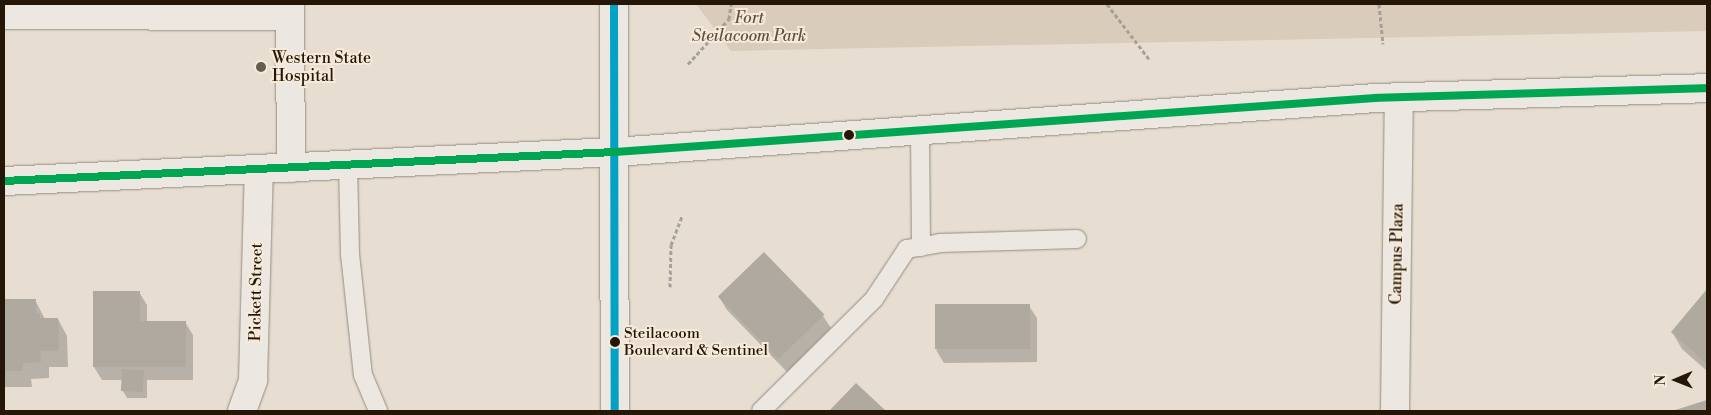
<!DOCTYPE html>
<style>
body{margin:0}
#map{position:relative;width:1711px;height:415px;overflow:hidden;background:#e7ded1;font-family:"Libre Bodoni",serif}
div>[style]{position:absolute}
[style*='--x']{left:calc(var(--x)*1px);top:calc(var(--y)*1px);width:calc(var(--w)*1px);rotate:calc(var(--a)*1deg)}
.green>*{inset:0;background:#d9ccba}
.shadow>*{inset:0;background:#0003}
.building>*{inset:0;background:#b0a9a0;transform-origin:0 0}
.path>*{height:3px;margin-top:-1.5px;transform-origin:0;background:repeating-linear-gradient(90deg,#a5a09a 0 4px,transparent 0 6.5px)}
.roads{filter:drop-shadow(0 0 1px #938c82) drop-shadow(0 0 1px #938c82)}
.service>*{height:18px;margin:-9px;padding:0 9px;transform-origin:9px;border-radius:9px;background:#ece7e1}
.minor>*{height:28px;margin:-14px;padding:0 14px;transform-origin:14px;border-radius:14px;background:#ece7e1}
.tertiary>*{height:28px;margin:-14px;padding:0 14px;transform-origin:14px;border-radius:14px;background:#ece7e1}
.secondary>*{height:28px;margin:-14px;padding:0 14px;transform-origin:14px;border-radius:14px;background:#ece7e1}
.bus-1>*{height:8px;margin:-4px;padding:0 4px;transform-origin:4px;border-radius:4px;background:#02a2c4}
.bus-2>*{height:8px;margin:-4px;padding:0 4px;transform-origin:4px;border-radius:4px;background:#00a651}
.dots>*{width:14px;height:14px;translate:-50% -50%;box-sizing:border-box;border:2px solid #f6eadb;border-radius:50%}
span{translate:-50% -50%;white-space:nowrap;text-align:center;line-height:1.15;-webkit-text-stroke:4px #f6eadb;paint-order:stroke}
.bus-label{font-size:15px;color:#251608}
.left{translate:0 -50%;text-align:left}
.park-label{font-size:16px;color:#605040;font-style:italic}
.poi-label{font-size:16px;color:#251608}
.street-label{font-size:16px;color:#251608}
.frame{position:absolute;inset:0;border:5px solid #251608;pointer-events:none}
.north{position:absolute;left:1651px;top:355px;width:50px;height:50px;-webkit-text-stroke:4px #f6eadb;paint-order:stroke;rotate:269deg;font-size:14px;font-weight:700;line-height:20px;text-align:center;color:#251608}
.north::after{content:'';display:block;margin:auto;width:18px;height:22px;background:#251608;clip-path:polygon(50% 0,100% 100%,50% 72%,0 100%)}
</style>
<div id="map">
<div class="green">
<i style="clip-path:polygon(696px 4px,1707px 4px,1707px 31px,731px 51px)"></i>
</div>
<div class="shadow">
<i style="clip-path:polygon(1707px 291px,1707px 371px,1682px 349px,1672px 332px)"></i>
<i style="clip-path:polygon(94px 292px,139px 292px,147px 305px,147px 322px,185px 322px,193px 335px,193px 380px,147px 380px,147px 398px,127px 398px,123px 391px,123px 380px,102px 380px,94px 367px)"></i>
<i style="clip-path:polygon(719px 297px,823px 316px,831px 328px,787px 372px,727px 310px)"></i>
<i style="clip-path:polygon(35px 300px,45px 319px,58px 319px,67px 336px,68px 367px,49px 367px,49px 378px,31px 379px,32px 387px,4px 387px,4px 301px)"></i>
<i style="clip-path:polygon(1029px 306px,1037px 318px,1037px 362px,944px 363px,936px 350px)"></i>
<i style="clip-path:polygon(856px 385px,884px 411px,830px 411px)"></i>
</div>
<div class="building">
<i style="left:764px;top:252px;width:87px;height:64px;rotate:46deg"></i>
<i style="clip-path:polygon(1707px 289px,1707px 364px,1671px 332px)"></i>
<i style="clip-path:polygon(93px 291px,140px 291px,140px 321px,186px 321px,186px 367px,93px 367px)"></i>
<i style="clip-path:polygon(4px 299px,36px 299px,36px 313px,40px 313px,40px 318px,58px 318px,59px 351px,40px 351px,41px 362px,23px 363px,23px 371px,4px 371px)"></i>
<i style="left:1030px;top:304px;width:45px;height:95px;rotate:90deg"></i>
<i style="left:122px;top:369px;width:22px;height:22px;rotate:3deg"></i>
<i style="clip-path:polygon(856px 383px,886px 411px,829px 411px)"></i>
<i style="clip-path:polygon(1707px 400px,1707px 411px,1672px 411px)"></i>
</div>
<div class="path">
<i style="--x:1107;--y:4;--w:69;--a:52.6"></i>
<i style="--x:1379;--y:4;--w:40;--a:84.3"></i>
<i style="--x:688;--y:64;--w:61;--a:-47.7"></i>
<i style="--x:729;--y:19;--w:15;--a:-82"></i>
<i style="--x:670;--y:287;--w:42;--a:-88.6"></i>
<i style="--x:671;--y:245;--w:31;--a:-69"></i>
</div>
<div class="roads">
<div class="service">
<i style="--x:920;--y:130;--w:117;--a:89.5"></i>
<i style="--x:348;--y:165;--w:89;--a:88.7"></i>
<i style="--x:350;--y:254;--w:122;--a:83.9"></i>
<i style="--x:363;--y:375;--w:39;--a:67"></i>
<i style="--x:761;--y:411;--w:159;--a:-44.7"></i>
<i style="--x:874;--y:299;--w:60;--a:-56.6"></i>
<i style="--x:907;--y:249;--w:34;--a:-10"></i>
<i style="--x:940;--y:243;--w:137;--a:-1.7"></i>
</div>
<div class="minor">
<i style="--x:290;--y:4;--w:164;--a:89.7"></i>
<i style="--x:4;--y:15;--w:286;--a:0.2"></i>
<i style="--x:242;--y:411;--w:33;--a:-70"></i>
<i style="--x:253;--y:380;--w:210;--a:-88.4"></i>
<i style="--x:1395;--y:411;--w:314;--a:-89.3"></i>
</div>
<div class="tertiary">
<i style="--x:4;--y:181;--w:612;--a:-2.72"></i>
<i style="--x:615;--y:152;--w:762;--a:-4.06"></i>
<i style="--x:1375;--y:98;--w:332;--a:-1.7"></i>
</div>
<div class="secondary">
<i style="--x:614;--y:4;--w:407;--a:89.9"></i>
</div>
</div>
<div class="bus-1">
<i style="--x:614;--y:4;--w:407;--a:89.9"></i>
</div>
<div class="bus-2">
<i style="--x:4;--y:181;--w:612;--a:-2.72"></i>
<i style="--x:615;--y:152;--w:762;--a:-4.06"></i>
<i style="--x:1375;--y:98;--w:332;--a:-1.7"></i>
</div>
<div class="dots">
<i style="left:261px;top:67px;background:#695c4e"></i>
<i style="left:849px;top:135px;background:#251608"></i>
<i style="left:615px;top:342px;background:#251608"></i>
</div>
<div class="bus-label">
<span class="left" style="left:624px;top:342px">Steilacoom<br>Boulevard &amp; Sentinel</span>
</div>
<div class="park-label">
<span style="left:749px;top:27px">Fort<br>Steilacoom Park</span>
</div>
<div class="poi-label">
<span class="left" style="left:272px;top:67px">Western State<br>Hospital</span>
</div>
<div class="street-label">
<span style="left:1397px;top:254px;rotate:-89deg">Campus Plaza</span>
<span style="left:256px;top:292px;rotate:-89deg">Pickett Street</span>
</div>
<div class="frame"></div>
<div class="north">N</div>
</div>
